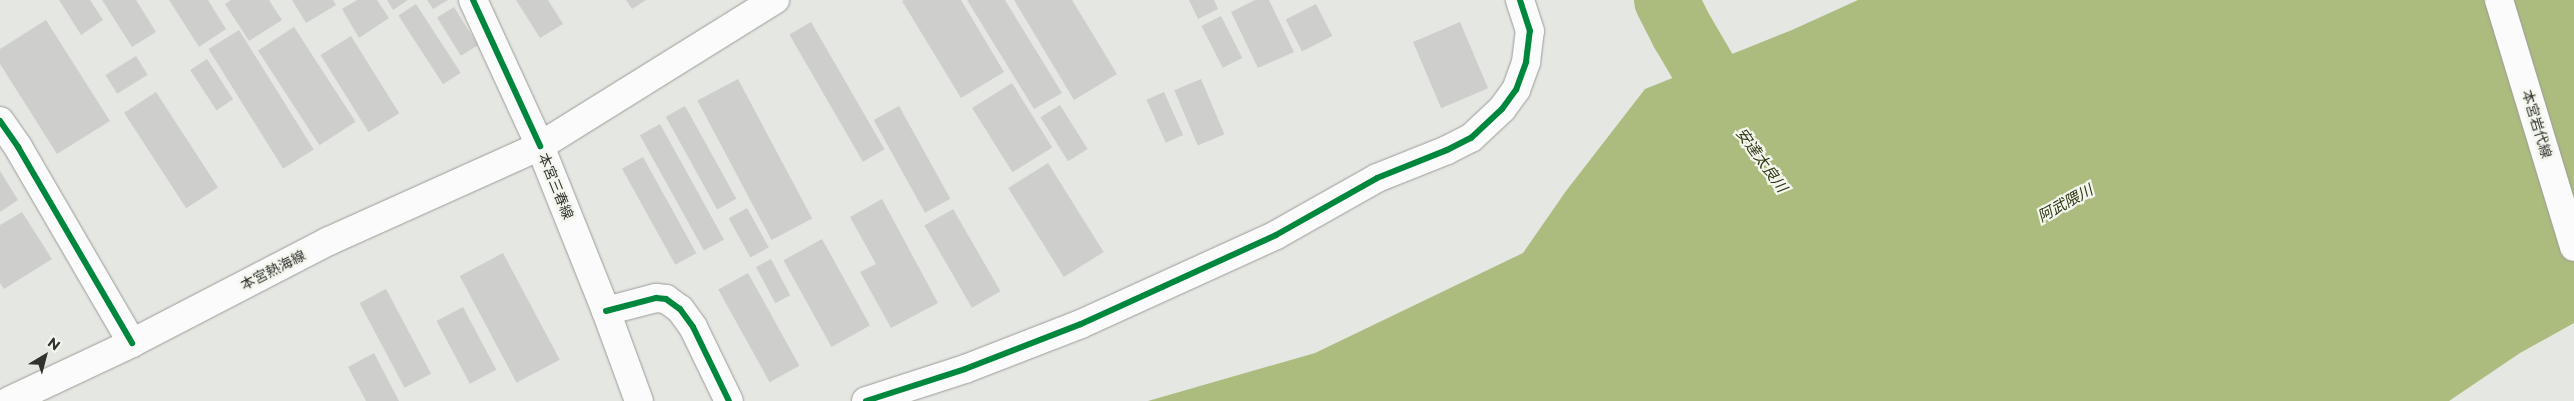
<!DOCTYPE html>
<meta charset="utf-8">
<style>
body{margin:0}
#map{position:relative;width:2574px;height:401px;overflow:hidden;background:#e5e7e2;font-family:Montserrat,"Noto Sans JP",sans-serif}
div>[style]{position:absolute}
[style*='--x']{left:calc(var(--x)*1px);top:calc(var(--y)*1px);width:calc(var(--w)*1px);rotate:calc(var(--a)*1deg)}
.water>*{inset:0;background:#acbc7f}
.river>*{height:64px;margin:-32px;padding:0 32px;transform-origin:32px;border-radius:32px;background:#acbc7f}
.building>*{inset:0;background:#cecfcc;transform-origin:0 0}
.roads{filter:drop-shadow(0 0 1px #9b9c99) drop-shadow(0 0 1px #9b9c99)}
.minor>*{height:28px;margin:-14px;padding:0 14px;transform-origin:14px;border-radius:14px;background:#fbfbfb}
.secondary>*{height:28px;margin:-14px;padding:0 14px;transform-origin:14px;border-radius:14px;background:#fbfbfb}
.primary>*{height:28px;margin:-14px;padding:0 14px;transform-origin:14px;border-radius:14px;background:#fbfbfb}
.cycleway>*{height:6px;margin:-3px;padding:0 3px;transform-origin:3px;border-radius:3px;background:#00873e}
span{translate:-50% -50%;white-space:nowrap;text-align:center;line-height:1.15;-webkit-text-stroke:4.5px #f3f6ed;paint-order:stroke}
.street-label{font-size:14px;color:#31322e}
.water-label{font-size:15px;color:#2d3612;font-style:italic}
.north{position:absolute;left:20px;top:331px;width:50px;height:50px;-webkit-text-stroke:4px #f3f6ed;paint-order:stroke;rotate:37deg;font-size:14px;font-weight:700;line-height:20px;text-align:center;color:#31322e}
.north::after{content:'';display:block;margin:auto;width:18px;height:22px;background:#31322e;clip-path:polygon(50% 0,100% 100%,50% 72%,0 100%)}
</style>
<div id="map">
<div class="water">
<i style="clip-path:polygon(1858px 0,2574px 0,2574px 323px,2520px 353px,2449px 401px,1148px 401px,1315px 353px,1523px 253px,1566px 191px,1645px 89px,1792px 30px)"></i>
</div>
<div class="river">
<i style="--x:1666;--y:0;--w:37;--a:63"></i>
<i style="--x:1683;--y:33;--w:126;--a:59.6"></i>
</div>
<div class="building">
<i style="clip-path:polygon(59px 0,90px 0,103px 20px,81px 35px)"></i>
<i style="clip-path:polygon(102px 0,136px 0,156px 32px,132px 47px)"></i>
<i style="clip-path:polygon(169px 0,208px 0,226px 29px,199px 47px)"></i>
<i style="clip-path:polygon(231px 0,269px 0,282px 20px,249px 41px,225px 4px)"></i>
<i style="clip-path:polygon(292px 0,333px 0,336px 5px,306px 23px)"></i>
<i style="clip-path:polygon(357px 0,377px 0,389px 18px,359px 38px,342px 9px)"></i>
<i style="clip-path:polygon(387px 0,408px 0,393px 10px)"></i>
<i style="clip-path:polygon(427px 0,448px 0,433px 9px)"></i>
<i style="clip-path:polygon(516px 0,548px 0,563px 24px,540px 38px)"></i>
<i style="clip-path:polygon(626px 0,646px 0,632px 9px)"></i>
<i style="clip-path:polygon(904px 0,961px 0,1004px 72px,961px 98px,902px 1px)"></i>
<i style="clip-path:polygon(967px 0,1005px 0,1062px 93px,1034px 109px)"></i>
<i style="clip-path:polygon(1014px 0,1072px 0,1117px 74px,1074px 100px)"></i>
<i style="clip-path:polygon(1189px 0,1214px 0,1218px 9px,1198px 19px)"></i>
<i style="clip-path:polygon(1255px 0,1269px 0,1294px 52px,1258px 68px,1231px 12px)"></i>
<i style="left:416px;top:4px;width:82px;height:21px;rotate:57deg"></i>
<i style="left:1316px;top:4px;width:36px;height:34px;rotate:63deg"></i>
<i style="left:454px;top:7px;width:45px;height:20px;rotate:58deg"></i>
<i style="left:1221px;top:16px;width:47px;height:22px;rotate:63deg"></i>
<i style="clip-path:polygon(46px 20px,110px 121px,57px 154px,0 64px,0 49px)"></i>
<i style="left:811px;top:22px;width:147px;height:25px;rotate:60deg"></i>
<i style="left:1460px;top:22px;width:72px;height:51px;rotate:67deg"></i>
<i style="left:294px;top:27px;width:113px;height:43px;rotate:57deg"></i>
<i style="left:239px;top:30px;width:141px;height:36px;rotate:58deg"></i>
<i style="left:351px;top:36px;width:91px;height:36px;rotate:58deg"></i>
<i style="left:136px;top:56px;width:22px;height:36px;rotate:58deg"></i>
<i style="left:207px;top:59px;width:48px;height:20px;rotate:57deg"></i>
<i style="left:738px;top:79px;width:158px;height:46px;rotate:62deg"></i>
<i style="left:1201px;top:79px;width:60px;height:29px;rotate:67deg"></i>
<i style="left:1012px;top:83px;width:76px;height:47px;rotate:58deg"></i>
<i style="left:156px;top:92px;width:114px;height:38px;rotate:57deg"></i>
<i style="left:1164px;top:92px;width:47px;height:19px;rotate:66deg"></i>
<i style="left:1060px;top:105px;width:52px;height:23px;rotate:58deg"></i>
<i style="left:685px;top:106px;width:106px;height:22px;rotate:61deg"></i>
<i style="left:899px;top:106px;width:106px;height:29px;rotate:61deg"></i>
<i style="left:660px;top:124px;width:132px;height:23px;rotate:61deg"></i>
<i style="left:643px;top:157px;width:110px;height:24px;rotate:61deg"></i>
<i style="left:1048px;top:163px;width:105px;height:47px;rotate:58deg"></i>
<i style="clip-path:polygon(0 171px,18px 200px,0 212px)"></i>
<i style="clip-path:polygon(882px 199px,938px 303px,891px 328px,860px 272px,876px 264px,850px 217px)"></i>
<i style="left:747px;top:208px;width:45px;height:21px;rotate:61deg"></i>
<i style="left:953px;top:209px;width:95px;height:33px;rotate:60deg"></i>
<i style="clip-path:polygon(22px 212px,52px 259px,4px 289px,0 283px,0 225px)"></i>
<i style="left:822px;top:239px;width:99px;height:44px;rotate:61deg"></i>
<i style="left:503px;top:253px;width:121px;height:49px;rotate:62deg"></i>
<i style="left:771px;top:259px;width:41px;height:17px;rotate:62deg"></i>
<i style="left:748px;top:273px;width:106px;height:34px;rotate:61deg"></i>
<i style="left:386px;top:289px;width:96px;height:30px;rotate:62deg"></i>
<i style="left:463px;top:307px;width:71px;height:30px;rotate:62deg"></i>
<i style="clip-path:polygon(374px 353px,399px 401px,366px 401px,348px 367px)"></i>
</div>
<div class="roads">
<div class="minor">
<i style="--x:473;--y:0;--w:161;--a:65.3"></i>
<i style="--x:0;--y:121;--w:32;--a:55"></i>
<i style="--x:18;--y:147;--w:227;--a:59.8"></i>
<i style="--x:606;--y:311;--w:52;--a:-14.6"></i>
<i style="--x:656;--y:298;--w:10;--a:6"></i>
<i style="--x:666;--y:299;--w:17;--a:36"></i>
<i style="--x:680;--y:309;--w:22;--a:54"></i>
<i style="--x:693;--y:327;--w:82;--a:64.1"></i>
<i style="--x:866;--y:401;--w:104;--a:-17.9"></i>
<i style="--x:965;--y:369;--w:124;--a:-21.2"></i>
<i style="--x:1081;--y:324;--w:214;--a:-24.5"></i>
<i style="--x:1276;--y:235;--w:116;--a:-29.4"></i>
<i style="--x:1377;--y:178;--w:75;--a:-21.8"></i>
<i style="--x:1447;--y:150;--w:27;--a:-27"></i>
<i style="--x:1471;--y:138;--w:42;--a:-43.1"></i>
<i style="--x:1502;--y:109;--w:24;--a:-54"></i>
<i style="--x:1516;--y:90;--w:30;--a:-70"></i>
<i style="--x:1526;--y:62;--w:31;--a:-83"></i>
<i style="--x:1530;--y:31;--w:33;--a:-108"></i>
</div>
<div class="secondary">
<i style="--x:2499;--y:0;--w:258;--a:73.1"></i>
</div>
<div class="primary">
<i style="--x:540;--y:146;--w:178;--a:68.2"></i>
<i style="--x:606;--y:311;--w:96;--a:69.9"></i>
<i style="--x:9;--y:401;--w:136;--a:-25.2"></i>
<i style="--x:132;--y:343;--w:222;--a:-27.4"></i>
<i style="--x:329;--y:241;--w:231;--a:-24.2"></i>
<i style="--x:540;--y:146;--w:277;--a:-31.9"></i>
</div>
</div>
<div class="cycleway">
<i style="--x:473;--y:0;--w:161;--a:65.3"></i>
<i style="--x:0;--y:121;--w:32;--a:55"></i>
<i style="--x:18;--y:147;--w:227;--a:59.8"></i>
<i style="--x:606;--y:311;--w:52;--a:-14.6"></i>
<i style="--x:656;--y:298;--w:10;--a:6"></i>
<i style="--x:666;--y:299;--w:17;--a:36"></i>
<i style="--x:680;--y:309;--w:22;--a:54"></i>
<i style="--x:693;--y:327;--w:82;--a:64.1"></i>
<i style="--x:866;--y:401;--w:104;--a:-17.9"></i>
<i style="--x:965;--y:369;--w:124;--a:-21.2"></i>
<i style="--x:1081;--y:324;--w:214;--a:-24.5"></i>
<i style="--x:1276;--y:235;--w:116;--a:-29.4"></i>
<i style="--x:1377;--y:178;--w:75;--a:-21.8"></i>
<i style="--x:1447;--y:150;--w:27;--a:-27"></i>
<i style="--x:1471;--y:138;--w:42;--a:-43.1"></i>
<i style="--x:1502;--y:109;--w:24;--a:-54"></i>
<i style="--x:1516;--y:90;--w:30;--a:-70"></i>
<i style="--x:1526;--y:62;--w:31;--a:-83"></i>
<i style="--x:1530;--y:31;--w:33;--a:-108"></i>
</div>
<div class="street-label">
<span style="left:2537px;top:124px;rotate:73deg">本宮岩代線</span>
<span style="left:556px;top:186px;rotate:68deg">本宮三春線</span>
<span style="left:273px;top:270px;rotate:-27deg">本宮熱海線</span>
</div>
<div class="water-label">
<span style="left:1762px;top:160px;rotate:54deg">安達太良川</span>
<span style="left:2065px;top:203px;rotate:-29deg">阿武隈川</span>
</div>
<div class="north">N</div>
</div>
